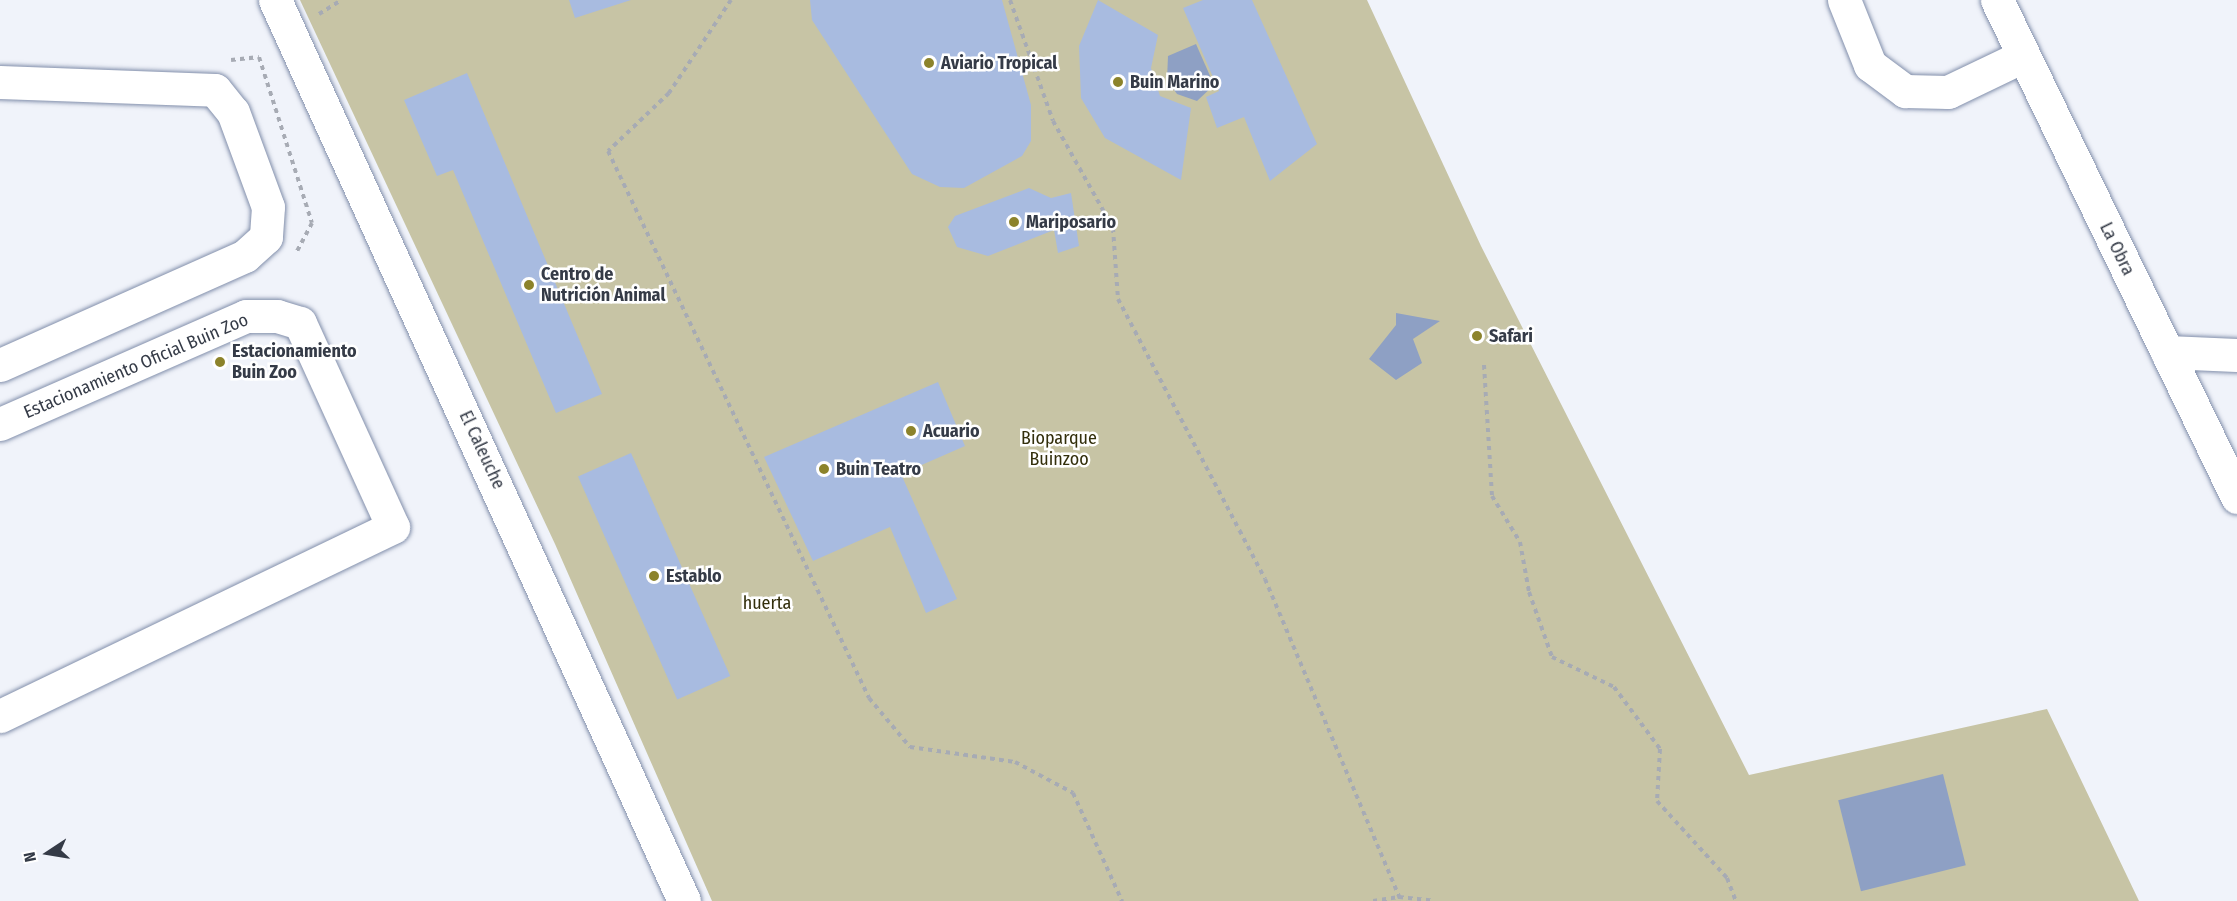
<!DOCTYPE html>
<meta charset="utf-8">
<style>
body{margin:0}
#map{position:relative;width:2237px;height:901px;overflow:hidden;background:#f0f3fa;font-family:"Fira Sans Condensed",sans-serif}
div>[style]{position:absolute}
[style*='--x']{left:calc(var(--x)*1px);top:calc(var(--y)*1px);width:calc(var(--w)*1px);rotate:calc(var(--a)*1deg)}
.green>*{inset:0;background:#c7c4a5}
.water>*{inset:0;background:#8ea0c4;transform-origin:0 0}
.building>*{inset:0;background:#a8bbe0;transform-origin:0 0}
.path>*{height:4px;margin-top:-2px;transform-origin:0;background:repeating-linear-gradient(90deg,#a7abb4 0 4.5px,transparent 0 9px)}
.roads{filter:drop-shadow(0 0 2px #828fab) drop-shadow(0 0 2px #828fab)}
.minor>*{height:33px;margin:-16.5px;padding:0 16.5px;transform-origin:16.5px;border-radius:16.5px;background:#fff}
.major>*{height:33px;margin:-16.5px;padding:0 16.5px;transform-origin:16.5px;border-radius:16.5px;background:#fff}
.dots>*{width:16px;height:16px;translate:-50% -50%;box-sizing:border-box;border:3px solid #fff;border-radius:50%}
span{translate:-50% -50%;white-space:nowrap;text-align:center;line-height:1.15;-webkit-text-stroke:5px #fff;paint-order:stroke}
.poi-label{font-size:18px;color:#353b47;font-weight:700}
.left{translate:0 -50%;text-align:left}
.street-label{font-size:18px;color:#353b47}
.park-label{font-size:18px;color:#332f0c}
.north{position:absolute;left:18px;top:823px;width:60px;height:60px;-webkit-text-stroke:4px #fff;paint-order:stroke;rotate:258deg;font-size:16px;font-weight:700;line-height:24px;text-align:center;color:#353b47}
.north::after{content:'';display:block;margin:auto;width:21px;height:27px;background:#353b47;clip-path:polygon(50% 0,100% 100%,50% 72%,0 100%)}
</style>
<div id="map">
<div class="green">
<i style="clip-path:polygon(300px 0,1367px 0,1481px 246px,1749px 775px,2047px 709px,2139px 901px,712px 901px,555px 544px)"></i>
</div>
<div class="water">
<i style="clip-path:polygon(1196px 44px,1214px 85px,1197px 101px,1177px 94px,1167px 80px,1168px 56px)"></i>
<i style="clip-path:polygon(1396px 313px,1440px 321px,1413px 339px,1422px 363px,1396px 380px,1369px 359px,1396px 325px)"></i>
<i style="left:1943px;top:774px;width:94px;height:108px;rotate:76deg"></i>
</div>
<div class="building">
<i style="clip-path:polygon(569px 0,631px 0,575px 18px)"></i>
<i style="clip-path:polygon(810px 0,1002px 0,1031px 105px,1031px 141px,1022px 156px,964px 188px,940px 187px,912px 174px,812px 20px)"></i>
<i style="clip-path:polygon(1098px 0,1158px 35px,1151px 68px,1160px 96px,1191px 108px,1181px 180px,1105px 138px,1081px 98px,1079px 46px)"></i>
<i style="clip-path:polygon(1203px 0,1252px 0,1317px 144px,1270px 181px,1244px 117px,1217px 128px,1206px 97px,1219px 91px,1183px 8px)"></i>
<i style="clip-path:polygon(467px 73px,602px 394px,556px 413px,453px 170px,437px 176px,404px 100px)"></i>
<i style="clip-path:polygon(1029px 188px,1051px 198px,1071px 193px,1079px 246px,1058px 253px,1054px 230px,988px 256px,957px 247px,948px 227px,955px 216px)"></i>
<i style="clip-path:polygon(938px 382px,965px 446px,901px 474px,957px 599px,926px 613px,890px 527px,813px 561px,764px 457px)"></i>
<i style="left:631px;top:453px;width:244px;height:58px;rotate:66deg"></i>
</div>
<div class="path">
<i style="--x:731;--y:0;--w:112;--a:123.7"></i>
<i style="--x:669;--y:93;--w:84;--a:136.4"></i>
<i style="--x:608;--y:151;--w:606;--a:64.49"></i>
<i style="--x:869;--y:698;--w:64;--a:50.1"></i>
<i style="--x:910;--y:747;--w:106;--a:8.1"></i>
<i style="--x:1015;--y:762;--w:66;--a:28.1"></i>
<i style="--x:1073;--y:793;--w:119;--a:65.6"></i>
<i style="--x:1010;--y:0;--w:128;--a:70.4"></i>
<i style="--x:1053;--y:121;--w:123;--a:60.7"></i>
<i style="--x:1113;--y:228;--w:71;--a:86"></i>
<i style="--x:1118;--y:299;--w:316;--a:62.3"></i>
<i style="--x:1265;--y:579;--w:350;--a:67.1"></i>
<i style="--x:319;--y:14;--w:26;--a:-32"></i>
<i style="--x:259;--y:57;--w:174;--a:72.3"></i>
<i style="--x:312;--y:223;--w:34;--a:118"></i>
<i style="--x:231;--y:60;--w:28;--a:-6"></i>
<i style="--x:1484;--y:365;--w:131;--a:86.5"></i>
<i style="--x:1492;--y:496;--w:54;--a:58.7"></i>
<i style="--x:1520;--y:542;--w:51;--a:79.8"></i>
<i style="--x:1529;--y:592;--w:69;--a:70.5"></i>
<i style="--x:1552;--y:657;--w:69;--a:25.8"></i>
<i style="--x:1614;--y:687;--w:77;--a:53.4"></i>
<i style="--x:1660;--y:749;--w:52;--a:93.3"></i>
<i style="--x:1657;--y:801;--w:104;--a:47.7"></i>
<i style="--x:1727;--y:878;--w:25;--a:69"></i>
<i style="--x:1373;--y:901;--w:26;--a:-9"></i>
<i style="--x:1399;--y:897;--w:36;--a:6"></i>
</div>
<div class="roads">
<div class="minor">
<i style="--x:275;--y:0;--w:989;--a:65.58"></i>
<i style="--x:0;--y:82;--w:215;--a:2.1"></i>
<i style="--x:215;--y:90;--w:28;--a:51"></i>
<i style="--x:233;--y:112;--w:101;--a:69.8"></i>
<i style="--x:268;--y:207;--w:30;--a:94"></i>
<i style="--x:266;--y:237;--w:28;--a:138"></i>
<i style="--x:245;--y:256;--w:268;--a:156"></i>
<i style="--x:2167;--y:352;--w:70;--a:2.5"></i>
<i style="--x:0;--y:424;--w:269;--a:-23.7"></i>
<i style="--x:246;--y:316;--w:31;--a:0"></i>
<i style="--x:277;--y:316;--w:24;--a:17"></i>
<i style="--x:300;--y:323;--w:224;--a:65.5"></i>
<i style="--x:393;--y:527;--w:436;--a:154.3"></i>
</div>
<div class="major">
<i style="--x:1844;--y:0;--w:70;--a:68.2"></i>
<i style="--x:1870;--y:65;--w:44;--a:36.6"></i>
<i style="--x:1905;--y:91;--w:43;--a:1.3"></i>
<i style="--x:1948;--y:92;--w:83;--a:-25.6"></i>
<i style="--x:1997;--y:0;--w:552;--a:64.22"></i>
</div>
</div>
<div class="dots">
<i style="left:929px;top:63px;background:#8c832b"></i>
<i style="left:1118px;top:82px;background:#8c832b"></i>
<i style="left:1014px;top:222px;background:#8c832b"></i>
<i style="left:529px;top:285px;background:#8c832b"></i>
<i style="left:1477px;top:336px;background:#8c832b"></i>
<i style="left:220px;top:362px;background:#8c832b"></i>
<i style="left:911px;top:431px;background:#8c832b"></i>
<i style="left:824px;top:469px;background:#8c832b"></i>
<i style="left:654px;top:576px;background:#8c832b"></i>
</div>
<div class="poi-label">
<span class="left" style="left:941px;top:63px">Aviario Tropical</span>
<span class="left" style="left:1130px;top:82px">Buin Marino</span>
<span class="left" style="left:1026px;top:222px">Mariposario</span>
<span class="left" style="left:541px;top:285px">Centro de<br>Nutrición Animal</span>
<span class="left" style="left:1489px;top:336px">Safari</span>
<span class="left" style="left:232px;top:362px">Estacionamiento<br>Buin Zoo</span>
<span class="left" style="left:923px;top:431px">Acuario</span>
<span class="left" style="left:836px;top:469px">Buin Teatro</span>
<span class="left" style="left:666px;top:576px">Establo</span>
</div>
<div class="street-label">
<span style="left:2117px;top:249px;rotate:64deg">La Obra</span>
<span style="left:136px;top:366px;rotate:-23deg">Estacionamiento Oficial Buin Zoo</span>
<span style="left:482px;top:450px;rotate:65deg">El Caleuche</span>
</div>
<div class="park-label">
<span style="left:1059px;top:449px">Bioparque<br>Buinzoo</span>
<span style="left:767px;top:603px">huerta</span>
</div>
<div class="north">N</div>
</div>
